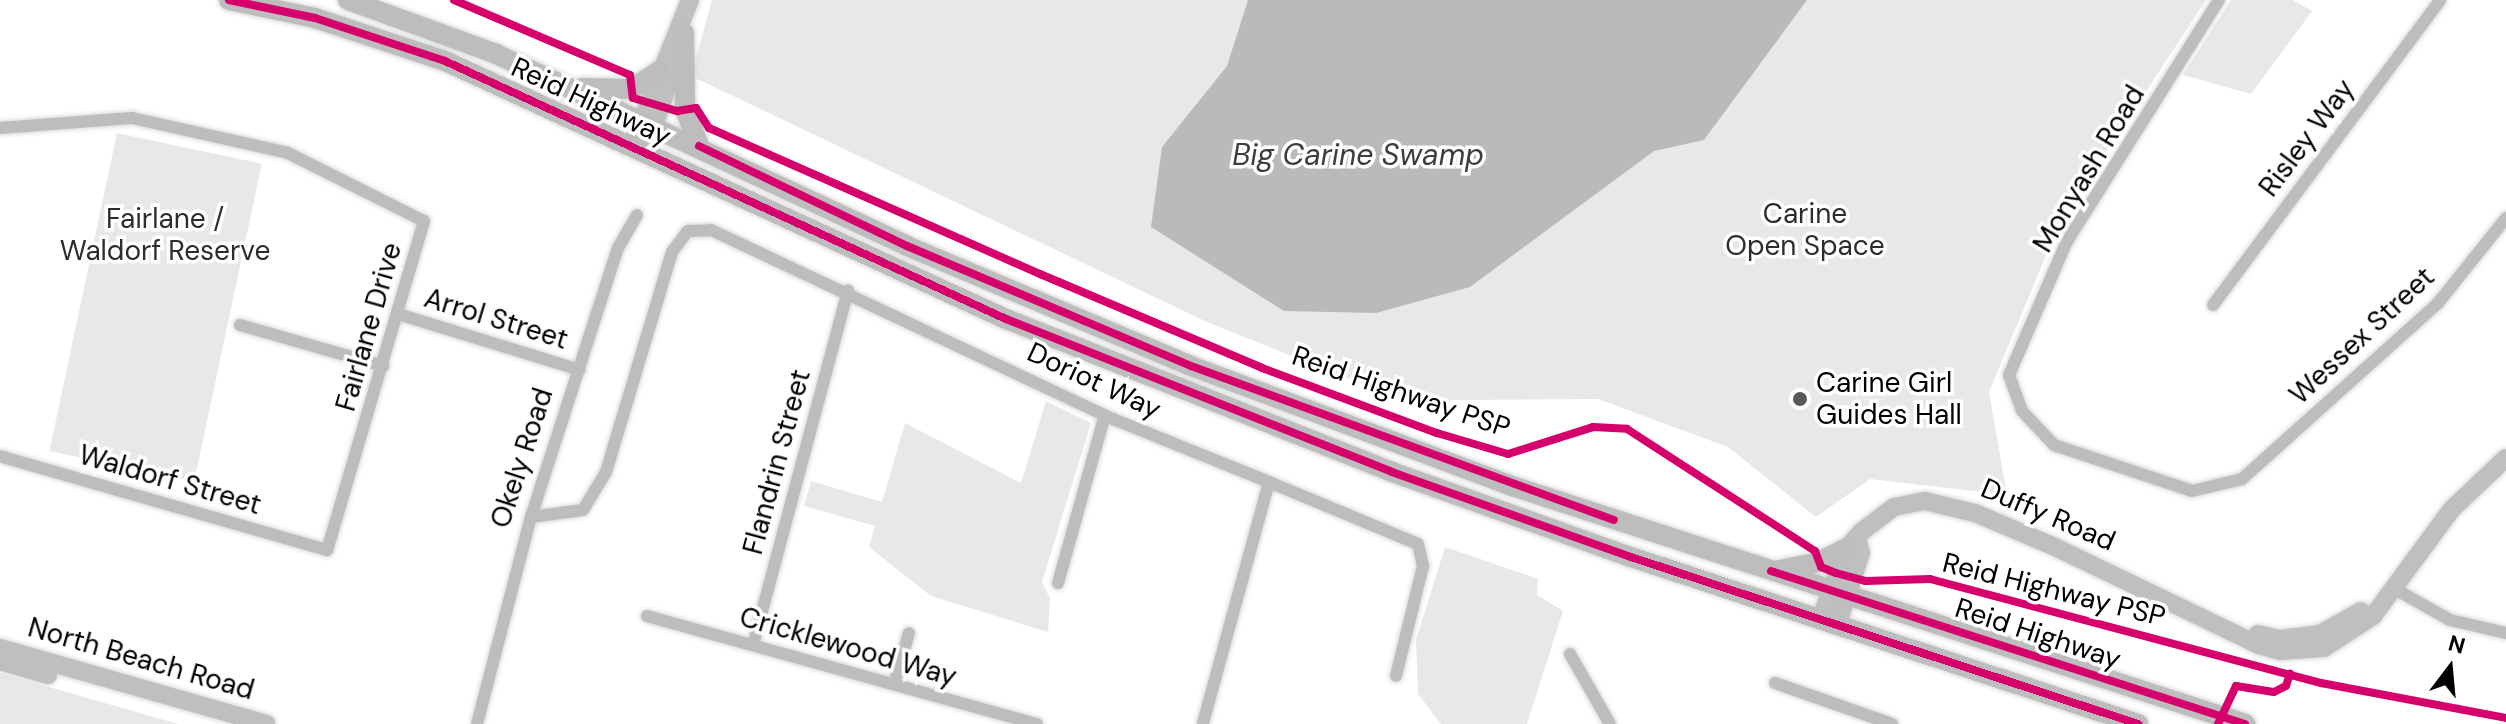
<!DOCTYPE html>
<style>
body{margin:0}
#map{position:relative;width:2506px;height:724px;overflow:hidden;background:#fff;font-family:"DM Sans",sans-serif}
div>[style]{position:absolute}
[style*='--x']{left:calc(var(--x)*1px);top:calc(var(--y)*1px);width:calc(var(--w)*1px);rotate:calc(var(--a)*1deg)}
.green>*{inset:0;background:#e8e8e8;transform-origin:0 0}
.water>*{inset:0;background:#bababa}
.roads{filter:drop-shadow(0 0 2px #dbdbdb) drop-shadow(0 0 2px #dbdbdb)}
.minor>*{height:12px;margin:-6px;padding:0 6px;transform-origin:6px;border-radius:6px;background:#bdbdbd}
.secondary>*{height:18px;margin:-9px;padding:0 9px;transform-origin:9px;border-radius:9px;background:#bfbfbf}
.trunk>*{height:20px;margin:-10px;padding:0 10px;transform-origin:10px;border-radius:10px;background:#bdbdbd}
.cycleway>*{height:8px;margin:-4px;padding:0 4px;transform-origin:4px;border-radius:4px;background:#d6006c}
.dots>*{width:22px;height:22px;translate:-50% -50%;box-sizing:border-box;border:4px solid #fff;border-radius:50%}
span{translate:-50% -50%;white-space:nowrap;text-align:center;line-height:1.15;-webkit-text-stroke:7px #fff;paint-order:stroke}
.street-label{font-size:28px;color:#000}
.park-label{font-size:28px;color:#2c2c2c}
.poi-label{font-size:28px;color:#000}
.left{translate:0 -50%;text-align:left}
.water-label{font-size:30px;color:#3d3d3d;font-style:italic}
.north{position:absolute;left:2410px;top:628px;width:80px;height:80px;-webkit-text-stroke:6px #fff;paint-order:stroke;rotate:16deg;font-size:22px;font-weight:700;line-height:32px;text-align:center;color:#000}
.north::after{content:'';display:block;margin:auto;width:28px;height:36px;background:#000;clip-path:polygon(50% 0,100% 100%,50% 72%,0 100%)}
</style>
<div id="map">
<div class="green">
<i style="clip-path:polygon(712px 0,2206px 0,2059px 224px,1989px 392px,2007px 495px,1870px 479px,1816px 517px,1728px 447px,1598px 399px,1451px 400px,1445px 417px,1209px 323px,691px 76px)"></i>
<i style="clip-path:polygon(2231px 0,2293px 0,2312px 11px,2251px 94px,2183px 75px)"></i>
<i style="left:117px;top:133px;width:148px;height:325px;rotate:12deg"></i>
<i style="clip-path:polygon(1046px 401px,1091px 423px,1042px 582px,1050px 599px,1048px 632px,931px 596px,869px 547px,875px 526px,804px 506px,811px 481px,882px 502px,905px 423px,1021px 483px)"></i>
<i style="clip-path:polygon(1445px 547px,1538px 579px,1537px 595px,1563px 611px,1527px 724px,1441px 724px,1418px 694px,1416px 640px)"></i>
<i style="clip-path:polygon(0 673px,178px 724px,0 724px)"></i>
</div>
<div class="water">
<i style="clip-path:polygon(1248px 0,1807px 0,1704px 140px,1654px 151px,1470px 287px,1376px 313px,1284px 311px,1151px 227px,1162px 147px,1227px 66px)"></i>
</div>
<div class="roads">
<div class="minor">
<i style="--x:2219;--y:0;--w:285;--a:122.2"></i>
<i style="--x:2067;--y:241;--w:146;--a:113.4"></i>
<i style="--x:2009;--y:375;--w:38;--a:70"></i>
<i style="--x:2022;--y:411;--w:47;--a:46.7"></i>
<i style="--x:2054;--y:445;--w:145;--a:18.4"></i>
<i style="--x:2192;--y:491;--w:51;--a:-13.5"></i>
<i style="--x:2242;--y:479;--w:263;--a:-41.9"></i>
<i style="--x:2438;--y:303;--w:109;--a:-51.3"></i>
<i style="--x:0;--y:128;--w:132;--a:-4.3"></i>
<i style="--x:132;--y:118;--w:160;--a:12.6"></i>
<i style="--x:288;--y:153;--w:152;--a:26.6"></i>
<i style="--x:424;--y:221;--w:343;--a:106.4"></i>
<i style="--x:327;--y:550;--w:340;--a:-164"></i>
<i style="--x:2213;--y:305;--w:380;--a:-53.3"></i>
<i style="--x:398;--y:314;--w:190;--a:17.1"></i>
<i style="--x:240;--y:325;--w:149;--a:16"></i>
<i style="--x:1269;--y:482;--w:161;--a:22.6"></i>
<i style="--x:1418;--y:544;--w:23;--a:77"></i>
<i style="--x:1423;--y:566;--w:113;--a:103.8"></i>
<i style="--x:531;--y:517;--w:52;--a:-7.7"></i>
<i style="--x:583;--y:510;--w:44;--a:-58.8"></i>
<i style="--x:606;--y:472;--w:230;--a:-73.3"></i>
<i style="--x:672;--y:252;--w:26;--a:-53"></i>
<i style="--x:688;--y:231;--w:23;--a:-2"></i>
<i style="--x:711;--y:230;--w:444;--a:25.2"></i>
<i style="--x:1113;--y:419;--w:168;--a:22"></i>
<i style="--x:1269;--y:482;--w:251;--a:105.3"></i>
<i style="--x:1058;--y:583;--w:174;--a:-74.4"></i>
<i style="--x:2393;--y:588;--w:65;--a:29.3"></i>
<i style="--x:2450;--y:620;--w:57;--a:13.1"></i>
<i style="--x:647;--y:616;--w:405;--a:15.5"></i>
<i style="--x:753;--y:645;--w:367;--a:-75"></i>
<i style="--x:1570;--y:654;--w:81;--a:60.3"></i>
<i style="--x:1775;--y:683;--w:124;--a:19.3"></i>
<i style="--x:894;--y:684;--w:53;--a:-73.6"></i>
<i style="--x:477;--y:724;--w:214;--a:-75.4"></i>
<i style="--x:531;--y:517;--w:283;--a:-72.1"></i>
<i style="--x:618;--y:248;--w:38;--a:-60"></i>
</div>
<div class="secondary">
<i style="--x:632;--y:145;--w:156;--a:-68.2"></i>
<i style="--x:646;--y:151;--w:102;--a:-71.7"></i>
<i style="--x:1820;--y:620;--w:77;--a:-69.4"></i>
<i style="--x:1847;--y:548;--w:21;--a:-49"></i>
<i style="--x:1861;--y:532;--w:41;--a:-37.1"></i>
<i style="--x:1894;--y:507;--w:32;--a:-11"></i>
<i style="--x:1925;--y:501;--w:51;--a:13.5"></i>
<i style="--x:1975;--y:513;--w:87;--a:23"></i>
<i style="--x:2055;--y:547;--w:226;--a:25.7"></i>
<i style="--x:2259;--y:645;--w:22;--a:16"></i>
<i style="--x:2280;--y:651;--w:44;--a:-3.9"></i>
<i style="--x:2324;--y:648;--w:59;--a:-33.1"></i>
<i style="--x:2373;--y:616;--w:133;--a:-53.6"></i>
<i style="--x:2452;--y:509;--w:74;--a:-43.4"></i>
<i style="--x:1837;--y:626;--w:77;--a:-71.8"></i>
<i style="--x:1861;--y:553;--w:16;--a:-105"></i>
<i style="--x:2258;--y:634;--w:23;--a:13"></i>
<i style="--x:2280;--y:639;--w:40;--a:-7.1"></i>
<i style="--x:2320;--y:634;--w:47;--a:-29.3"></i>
<i style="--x:0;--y:648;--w:277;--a:15.9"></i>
<i style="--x:0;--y:661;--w:50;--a:16.3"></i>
</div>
<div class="trunk">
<i style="--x:229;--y:0;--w:88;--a:11.8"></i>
<i style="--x:315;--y:18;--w:137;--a:18.3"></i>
<i style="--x:445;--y:61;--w:617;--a:24.7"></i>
<i style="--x:1006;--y:319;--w:415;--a:21.6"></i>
<i style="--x:1392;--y:472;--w:254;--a:19.6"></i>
<i style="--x:1631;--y:557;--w:534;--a:18.23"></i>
<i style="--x:348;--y:0;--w:158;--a:20"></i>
<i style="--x:496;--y:54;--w:454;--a:25"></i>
<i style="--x:907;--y:246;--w:308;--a:22.9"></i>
<i style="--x:1191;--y:366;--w:343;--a:20.5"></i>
<i style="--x:1512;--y:486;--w:771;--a:17.99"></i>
<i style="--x:684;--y:33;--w:76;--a:89.2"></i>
<i style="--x:685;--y:109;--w:40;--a:69"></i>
<i style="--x:582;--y:88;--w:50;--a:1.1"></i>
<i style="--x:632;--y:89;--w:32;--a:-34"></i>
<i style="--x:1775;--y:571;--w:45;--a:-11.6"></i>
<i style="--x:1819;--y:562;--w:31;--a:-27"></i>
</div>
</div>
<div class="cycleway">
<i style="--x:229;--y:0;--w:88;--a:11.8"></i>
<i style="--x:315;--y:18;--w:137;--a:18.3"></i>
<i style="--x:445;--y:61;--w:617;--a:24.7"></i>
<i style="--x:1006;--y:319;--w:415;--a:21.6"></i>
<i style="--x:1392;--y:472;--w:254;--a:19.6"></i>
<i style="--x:1631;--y:557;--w:534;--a:18.23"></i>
<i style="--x:454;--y:0;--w:191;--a:23.1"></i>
<i style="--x:630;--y:75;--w:23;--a:83"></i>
<i style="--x:633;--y:98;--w:46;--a:16.5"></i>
<i style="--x:677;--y:111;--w:19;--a:-9"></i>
<i style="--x:696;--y:108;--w:24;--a:57"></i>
<i style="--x:709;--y:128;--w:362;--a:23.8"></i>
<i style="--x:1040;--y:274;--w:241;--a:22.9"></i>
<i style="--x:1262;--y:368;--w:187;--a:20.4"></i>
<i style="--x:1437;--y:433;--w:74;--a:16.5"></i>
<i style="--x:1508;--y:454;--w:89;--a:-17.6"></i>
<i style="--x:1593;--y:427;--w:34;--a:3"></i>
<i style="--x:1627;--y:429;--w:224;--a:33"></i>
<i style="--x:1815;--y:551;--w:17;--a:69"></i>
<i style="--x:1821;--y:567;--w:16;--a:22"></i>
<i style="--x:1836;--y:573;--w:31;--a:15"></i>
<i style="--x:1866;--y:581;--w:64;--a:-1.8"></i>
<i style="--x:1930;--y:579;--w:405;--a:14.9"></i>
<i style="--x:2321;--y:683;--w:188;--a:10.7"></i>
<i style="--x:699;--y:146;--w:231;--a:25.7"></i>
<i style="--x:907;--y:246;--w:308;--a:22.9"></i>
<i style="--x:1191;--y:366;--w:450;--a:20"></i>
<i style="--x:1771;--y:571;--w:498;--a:17.9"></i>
<i style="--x:2218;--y:724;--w:42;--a:-64.7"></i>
<i style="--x:2236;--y:686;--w:38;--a:9"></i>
<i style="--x:2274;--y:692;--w:13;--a:-27"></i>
<i style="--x:2286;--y:686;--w:13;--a:-72"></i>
</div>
<div class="dots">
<i style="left:1800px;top:399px;background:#595959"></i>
</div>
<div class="street-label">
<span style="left:591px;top:102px;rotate:25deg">Reid Highway</span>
<span style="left:2307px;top:138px;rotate:-53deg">Risley Way</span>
<span style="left:2089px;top:169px;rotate:-59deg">Monyash Road</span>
<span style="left:496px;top:319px;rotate:17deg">Arrol Street</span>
<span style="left:369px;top:327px;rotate:-74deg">Fairlane Drive</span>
<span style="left:2362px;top:336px;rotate:-43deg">Wessex Street</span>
<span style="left:1094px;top:381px;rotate:25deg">Doriot Way</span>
<span style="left:1401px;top:392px;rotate:19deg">Reid Highway PSP</span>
<span style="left:522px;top:458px;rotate:-72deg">Okely Road</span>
<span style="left:777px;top:462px;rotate:-75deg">Flandrin Street</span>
<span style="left:170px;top:480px;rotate:16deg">Waldorf Street</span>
<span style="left:2048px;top:515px;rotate:23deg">Duffy Road</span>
<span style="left:2054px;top:590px;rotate:14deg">Reid Highway PSP</span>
<span style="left:2038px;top:634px;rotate:18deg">Reid Highway</span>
<span style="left:848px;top:647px;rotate:16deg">Cricklewood Way</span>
<span style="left:141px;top:659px;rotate:16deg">North Beach Road</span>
</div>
<div class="park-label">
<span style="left:1805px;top:230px">Carine<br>Open Space</span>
<span style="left:165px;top:235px">Fairlane /<br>Waldorf Reserve</span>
</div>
<div class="poi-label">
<span class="left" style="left:1816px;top:399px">Carine Girl<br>Guides Hall</span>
</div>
<div class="water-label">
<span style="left:1358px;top:155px">Big Carine Swamp</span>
</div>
<div class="north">N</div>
</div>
